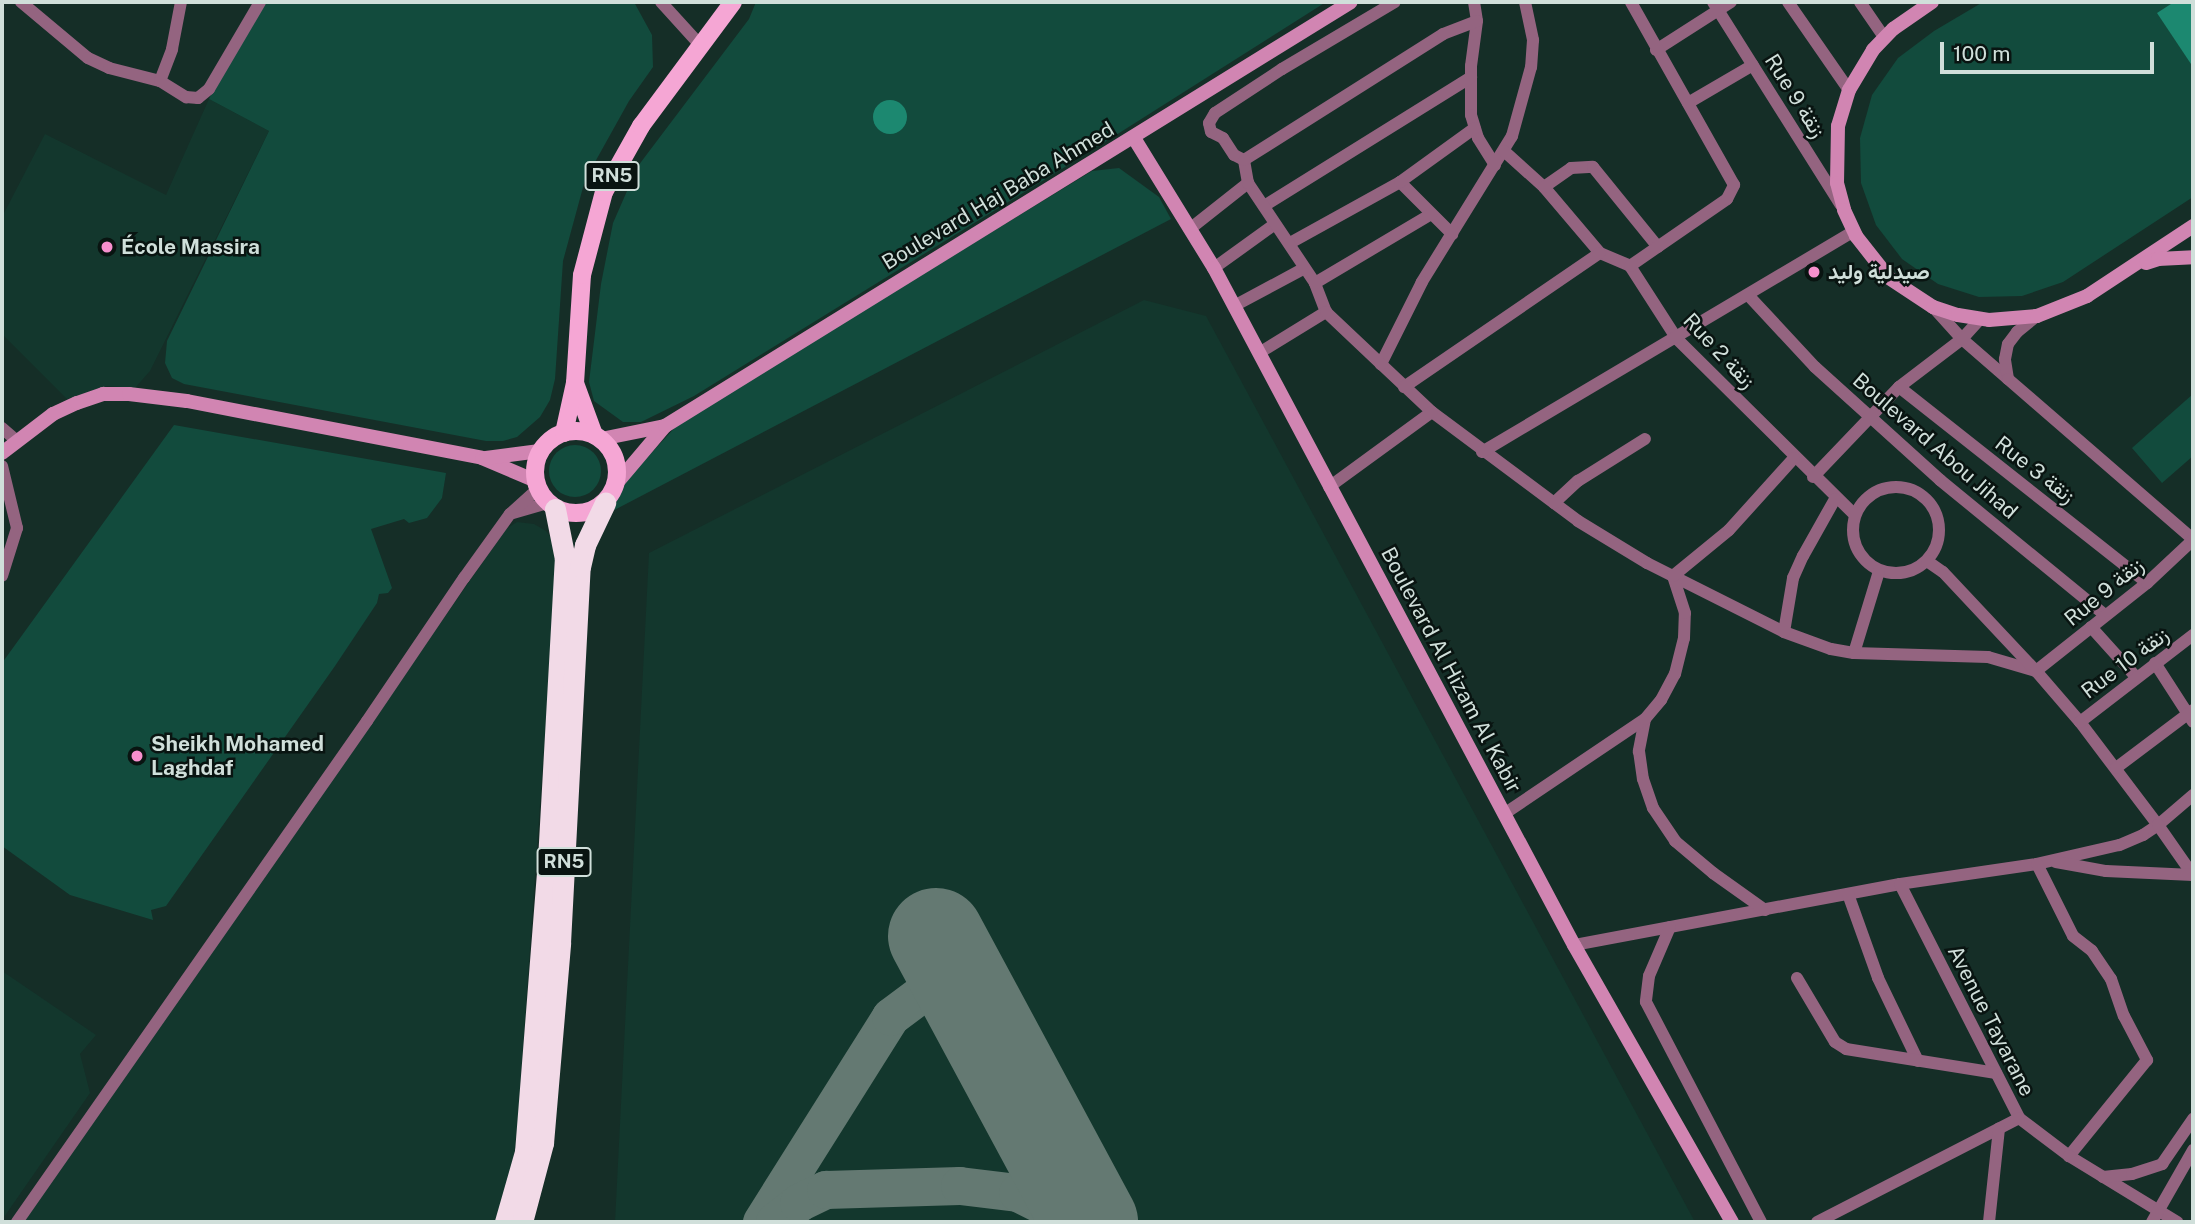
<!DOCTYPE html>
<meta charset="utf-8">
<style>
body{margin:0}
#map{position:relative;width:2195px;height:1224px;overflow:hidden;background:#152e27;font-family:"Public Sans",Vazirmatn,sans-serif}
div>[style]{position:absolute}
[style*='--x']{left:calc(var(--x)*1px);top:calc(var(--y)*1px);width:calc(var(--w)*1px);rotate:calc(var(--a)*1deg)}
.built>*{inset:0;background:#13372d}
.green>*{inset:0;background:#124b3d}
.round{border-radius:50%}
.water>*{inset:0;background:#1c8870}
.taxiway>*{height:38px;margin:-19px;padding:0 19px;transform-origin:19px;border-radius:19px;background:#647972}
.runway>*{height:96px;margin:-48px;padding:0 48px;transform-origin:48px;border-radius:48px;background:#647972}
.street>*{height:12px;margin:-6px;padding:0 6px;transform-origin:6px;border-radius:6px;background:#946480}
.street>.ring{margin:-6px;padding:0;box-sizing:content-box;background:none;border:12px solid #946480;border-radius:50%}
.secondary>*{height:14px;margin:-7px;padding:0 7px;transform-origin:7px;border-radius:7px;background:#d185b2}
.primary>*{height:18px;margin:-9px;padding:0 9px;transform-origin:9px;border-radius:9px;background:#f5a6d4}
.primary>.ring{margin:-9px;padding:0;box-sizing:content-box;background:none;border:18px solid #f5a6d4;border-radius:50%}
.highway>*{height:21px;margin:-10.5px;padding:0 10.5px;transform-origin:10.5px;border-radius:10.5px;background:#f2dae7}
.dots>*{width:19px;height:19px;translate:-50% -50%;box-sizing:border-box;border:4px solid #091411;border-radius:50%}
span{translate:-50% -50%;white-space:nowrap;text-align:center;line-height:1.15;-webkit-text-stroke:5px #091411;paint-order:stroke}
.shield-label span{padding:2px 5px;background:#091411;border:2px solid;border-radius:5px;-webkit-text-stroke-width:0}
.shield-label{font-size:19px;color:#d0dfda;font-weight:700}
.street-label{font-size:21px;color:#d0dfda}
.poi-label{font-size:21px;color:#d0dfda;font-weight:700}
.left{translate:0 -50%;text-align:left}
.frame{position:absolute;inset:0;border:4px solid #d0dfda;pointer-events:none}
.scale{position:absolute;left:1940px;top:42px;width:214px;height:32px;box-sizing:border-box;border:4px solid #d0dfda;border-top:0;padding-left:9px;font-size:21px;line-height:24px;white-space:nowrap;color:#d0dfda;-webkit-text-stroke:5px #091411;paint-order:stroke}
</style>
<div id="map">
<div class="built">
<i style="clip-path:polygon(209px 99px,269px 131px,150px 371px,135px 388px,107px 386px,67px 399px,2px 334px,2px 217px,45px 134px,166px 195px)"></i>
<i style="clip-path:polygon(1144px 300px,1206px 316px,1695px 1222px,615px 1222px,649px 553px)"></i>
<i style="clip-path:polygon(517px 522px,534px 524px,546px 531px,558px 546px,518px 1119px,512px 1173px,496px 1222px,23px 1222px,506px 529px)"></i>
<i style="clip-path:polygon(2px 971px,96px 1035px,80px 1054px,90px 1093px,2px 1220px)"></i>
</div>
<div class="green">
<i style="clip-path:polygon(256px 2px,634px 2px,652px 35px,653px 67px,629px 101px,585px 180px,563px 261px,555px 379px,550px 400px,540px 417px,517px 437px,503px 441px,486px 441px,184px 384px,172px 378px,165px 363px,167px 341px,269px 131px,209px 99px)"></i>
<i style="clip-path:polygon(756px 2px,1326px 2px,1086px 154px,694px 396px,641px 422px,623px 422px,594px 401px,589px 382px,601px 284px,613px 223px,638px 166px,749px 19px)"></i>
<i style="clip-path:polygon(1983px 2px,2193px 2px,2193px 197px,2063px 282px,2022px 296px,1979px 297px,1938px 284px,1902px 259px,1876px 225px,1861px 183px,1860px 138px,1872px 95px,1898px 58px,1934px 31px)"></i>
<i style="clip-path:polygon(1119px 168px,1159px 197px,1171px 219px,601px 517px,632px 474px,680px 422px,1092px 171px)"></i>
<i style="clip-path:polygon(2193px 394px,2193px 456px,2162px 483px,2132px 448px)"></i>
<i style="clip-path:polygon(174px 425px,446px 473px,442px 498px,427px 518px,409px 523px,404px 519px,371px 529px,392px 588px,388px 593px,379px 594px,377px 603px,335px 666px,166px 906px,151px 910px,153px 920px,70px 895px,2px 846px,2px 663px)"></i>
<i class="round" style="left:549px;top:445px;width:52px;height:52px"></i>
</div>
<div class="water">
<i style="clip-path:polygon(2174px 2px,2193px 2px,2193px 67px,2157px 13px)"></i>
<i class="round" style="left:873px;top:100px;width:34px;height:34px"></i>
</div>
<div class="taxiway">
<i style="--x:762;--y:1222;--w:242;--a:-57.8"></i>
<i style="--x:891;--y:1017;--w:79;--a:-36.7"></i>
<i style="--x:775;--y:1222;--w:31;--a:-38"></i>
<i style="--x:799;--y:1203;--w:30;--a:-26"></i>
<i style="--x:826;--y:1190;--w:134;--a:-1.7"></i>
<i style="--x:960;--y:1186;--w:58;--a:6.9"></i>
<i style="--x:1018;--y:1193;--w:65;--a:26.6"></i>
</div>
<div class="runway">
<i style="--x:936;--y:936;--w:325;--a:61.7"></i>
</div>
<div class="street">
<i style="--x:21;--y:2;--w:87;--a:39.9"></i>
<i style="--x:88;--y:58;--w:23;--a:25"></i>
<i style="--x:109;--y:68;--w:53;--a:14.3"></i>
<i style="--x:160;--y:81;--w:31;--a:32"></i>
<i style="--x:186;--y:97;--w:12;--a:5"></i>
<i style="--x:198;--y:98;--w:14;--a:-39"></i>
<i style="--x:209;--y:89;--w:101;--a:-59.6"></i>
<i style="--x:661;--y:2;--w:61;--a:47.7"></i>
<i style="--x:1474;--y:2;--w:19;--a:81"></i>
<i style="--x:1477;--y:21;--w:45;--a:97.6"></i>
<i style="--x:1471;--y:66;--w:49;--a:90"></i>
<i style="--x:1471;--y:115;--w:24;--a:73"></i>
<i style="--x:1478;--y:138;--w:32;--a:58"></i>
<i style="--x:1525;--y:2;--w:39;--a:78"></i>
<i style="--x:1533;--y:40;--w:27;--a:94"></i>
<i style="--x:1531;--y:67;--w:72;--a:105.4"></i>
<i style="--x:1512;--y:136;--w:172;--a:121.7"></i>
<i style="--x:1422;--y:282;--w:92;--a:116.6"></i>
<i style="--x:1381;--y:364;--w:70;--a:43.3"></i>
<i style="--x:1432;--y:412;--w:182;--a:36.7"></i>
<i style="--x:1578;--y:521;--w:81;--a:31.3"></i>
<i style="--x:1647;--y:563;--w:153;--a:26.7"></i>
<i style="--x:1784;--y:632;--w:50;--a:19.9"></i>
<i style="--x:1831;--y:649;--w:23;--a:10"></i>
<i style="--x:1854;--y:653;--w:134;--a:1.7"></i>
<i style="--x:1988;--y:657;--w:50;--a:16.3"></i>
<i style="--x:2036;--y:671;--w:67;--a:49.2"></i>
<i style="--x:2080;--y:722;--w:129;--a:52.9"></i>
<i style="--x:2158;--y:825;--w:18;--a:146"></i>
<i style="--x:2143;--y:835;--w:26;--a:157"></i>
<i style="--x:2119;--y:845;--w:84;--a:167"></i>
<i style="--x:2037;--y:864;--w:138;--a:171.7"></i>
<i style="--x:1900;--y:884;--w:332;--a:169.4"></i>
<i style="--x:1713;--y:2;--w:239;--a:57.8"></i>
<i style="--x:1788;--y:2;--w:107;--a:55.3"></i>
<i style="--x:1860;--y:2;--w:42;--a:55.6"></i>
<i style="--x:1656;--y:50;--w:89;--a:-32.6"></i>
<i style="--x:160;--y:81;--w:34;--a:-69"></i>
<i style="--x:172;--y:49;--w:48;--a:-79.2"></i>
<i style="--x:1688;--y:103;--w:75;--a:-30.3"></i>
<i style="--x:1504;--y:151;--w:54;--a:42"></i>
<i style="--x:1544;--y:187;--w:87;--a:49.7"></i>
<i style="--x:1600;--y:253;--w:33;--a:23"></i>
<i style="--x:1630;--y:266;--w:87;--a:57.2"></i>
<i style="--x:1677;--y:339;--w:250;--a:44.7"></i>
<i style="--x:1244;--y:160;--w:236;--a:-32.3"></i>
<i style="--x:1443;--y:34;--w:36;--a:-21"></i>
<i style="--x:1400;--y:182;--w:74;--a:45"></i>
<i style="--x:1544;--y:187;--w:33;--a:-35"></i>
<i style="--x:1571;--y:168;--w:22;--a:-3"></i>
<i style="--x:1593;--y:167;--w:103;--a:50.9"></i>
<i style="--x:1264;--y:206;--w:244;--a:-31.9"></i>
<i style="--x:1191;--y:228;--w:73;--a:-38.3"></i>
<i style="--x:1290;--y:243;--w:126;--a:-29"></i>
<i style="--x:1400;--y:182;--w:92;--a:-35.8"></i>
<i style="--x:1630;--y:266;--w:118;--a:-34.6"></i>
<i style="--x:1727;--y:199;--w:16;--a:-63"></i>
<i style="--x:1734;--y:185;--w:210;--a:-119.4"></i>
<i style="--x:1214;--y:268;--w:75;--a:-35.8"></i>
<i style="--x:1315;--y:283;--w:135;--a:-30.7"></i>
<i style="--x:1748;--y:295;--w:98;--a:47.1"></i>
<i style="--x:1815;--y:367;--w:169;--a:42.1"></i>
<i style="--x:1940;--y:480;--w:213;--a:39.3"></i>
<i style="--x:1234;--y:306;--w:78;--a:-28.2"></i>
<i style="--x:1933;--y:307;--w:43;--a:47.8"></i>
<i style="--x:1962;--y:339;--w:61;--a:41"></i>
<i style="--x:2008;--y:379;--w:20;--a:-99"></i>
<i style="--x:2005;--y:359;--w:15;--a:-79"></i>
<i style="--x:2008;--y:344;--w:15;--a:-53"></i>
<i style="--x:2017;--y:332;--w:26;--a:-39"></i>
<i style="--x:1326;--y:312;--w:31;--a:-111"></i>
<i style="--x:1315;--y:283;--w:120;--a:-123.8"></i>
<i style="--x:1248;--y:183;--w:23;--a:-100"></i>
<i style="--x:1244;--y:160;--w:11;--a:-153"></i>
<i style="--x:1234;--y:155;--w:20;--a:-123"></i>
<i style="--x:1223;--y:138;--w:13;--a:-153"></i>
<i style="--x:1211;--y:132;--w:9;--a:-103"></i>
<i style="--x:1209;--y:123;--w:12;--a:-59"></i>
<i style="--x:1215;--y:113;--w:80;--a:-33.3"></i>
<i style="--x:1282;--y:69;--w:131;--a:-30.7"></i>
<i style="--x:1259;--y:353;--w:79;--a:-31.5"></i>
<i style="--x:1326;--y:312;--w:76;--a:43.4"></i>
<i style="--x:2008;--y:379;--w:245;--a:40.9"></i>
<i style="--x:1404;--y:387;--w:237;--a:-34.4"></i>
<i style="--x:1899;--y:387;--w:316;--a:38.3"></i>
<i style="--x:2;--y:428;--w:18;--a:41"></i>
<i style="--x:1482;--y:452;--w:433;--a:-30.7"></i>
<i style="--x:2;--y:466;--w:64;--a:76.4"></i>
<i style="--x:17;--y:528;--w:50;--a:107.4"></i>
<i style="--x:1813;--y:477;--w:124;--a:-46.3"></i>
<i style="--x:1899;--y:387;--w:79;--a:-37.3"></i>
<i style="--x:1962;--y:339;--w:25;--a:-48"></i>
<i class="ring" style="left:1853px;top:487px;width:74px;height:74px"></i>
<i style="--x:1329;--y:487;--w:127;--a:-36.1"></i>
<i style="--x:1554;--y:503;--w:33;--a:-43"></i>
<i style="--x:1578;--y:481;--w:79;--a:-32.1"></i>
<i style="--x:513;--y:513;--w:36;--a:-16"></i>
<i style="--x:1927;--y:561;--w:19;--a:35"></i>
<i style="--x:1943;--y:572;--w:136;--a:46.8"></i>
<i style="--x:2036;--y:671;--w:142;--a:-38.4"></i>
<i style="--x:2147;--y:583;--w:63;--a:-43.1"></i>
<i style="--x:2091;--y:627;--w:67;--a:48"></i>
<i style="--x:1784;--y:632;--w:55;--a:-80.5"></i>
<i style="--x:1793;--y:578;--w:24;--a:-66"></i>
<i style="--x:1803;--y:556;--w:65;--a:-60.7"></i>
<i style="--x:1854;--y:653;--w:86;--a:-73"></i>
<i style="--x:2155;--y:663;--w:70;--a:57.2"></i>
<i style="--x:1645;--y:719;--w:33;--a:101"></i>
<i style="--x:1639;--y:751;--w:28;--a:82"></i>
<i style="--x:1643;--y:779;--w:31;--a:71"></i>
<i style="--x:1653;--y:808;--w:40;--a:56"></i>
<i style="--x:1675;--y:841;--w:50;--a:40.1"></i>
<i style="--x:1713;--y:873;--w:64;--a:35.4"></i>
<i style="--x:2080;--y:722;--w:143;--a:-37.6"></i>
<i style="--x:2116;--y:768;--w:96;--a:-37"></i>
<i style="--x:2193;--y:795;--w:46;--a:139.4"></i>
<i style="--x:2158;--y:825;--w:61;--a:55"></i>
<i style="--x:1504;--y:814;--w:170;--a:-34"></i>
<i style="--x:1645;--y:719;--w:25;--a:-50"></i>
<i style="--x:1661;--y:700;--w:30;--a:-62"></i>
<i style="--x:1675;--y:674;--w:37;--a:-76"></i>
<i style="--x:1684;--y:638;--w:25;--a:-88"></i>
<i style="--x:1685;--y:613;--w:39;--a:-108"></i>
<i style="--x:1673;--y:576;--w:72;--a:-39.4"></i>
<i style="--x:1729;--y:530;--w:97;--a:-47.9"></i>
<i style="--x:2056;--y:862;--w:51;--a:10.2"></i>
<i style="--x:2106;--y:871;--w:87;--a:2.6"></i>
<i style="--x:2037;--y:864;--w:80;--a:63.4"></i>
<i style="--x:2073;--y:936;--w:24;--a:38"></i>
<i style="--x:2092;--y:951;--w:34;--a:56"></i>
<i style="--x:2111;--y:979;--w:39;--a:71"></i>
<i style="--x:2124;--y:1016;--w:50;--a:62.4"></i>
<i style="--x:2147;--y:1060;--w:124;--a:129.1"></i>
<i style="--x:1900;--y:884;--w:263;--a:63"></i>
<i style="--x:2019;--y:1118;--w:63;--a:37.2"></i>
<i style="--x:2069;--y:1156;--w:127;--a:31.4"></i>
<i style="--x:1848;--y:894;--w:89;--a:70.3"></i>
<i style="--x:1878;--y:978;--w:92;--a:64.3"></i>
<i style="--x:1670;--y:927;--w:53;--a:113.2"></i>
<i style="--x:1649;--y:976;--w:26;--a:97"></i>
<i style="--x:1646;--y:1002;--w:248;--a:62.4"></i>
<i style="--x:1797;--y:978;--w:74;--a:59.3"></i>
<i style="--x:1835;--y:1042;--w:13;--a:32"></i>
<i style="--x:1846;--y:1049;--w:152;--a:9.1"></i>
<i style="--x:2103;--y:1177;--w:29;--a:-6"></i>
<i style="--x:2132;--y:1174;--w:32;--a:-18"></i>
<i style="--x:2162;--y:1164;--w:55;--a:-55.4"></i>
<i style="--x:17;--y:1222;--w:611;--a:-55.06"></i>
<i style="--x:367;--y:721;--w:173;--a:-55.9"></i>
<i style="--x:464;--y:578;--w:79;--a:-54.3"></i>
<i style="--x:510;--y:514;--w:38;--a:-42"></i>
<i style="--x:1817;--y:1222;--w:227;--a:-27.2"></i>
<i style="--x:1989;--y:1222;--w:94;--a:-83.9"></i>
<i style="--x:2152;--y:1222;--w:83;--a:-60.3"></i>
</div>
<div class="secondary">
<i style="--x:1932;--y:2;--w:47;--a:145.3"></i>
<i style="--x:1893;--y:29;--w:29;--a:134"></i>
<i style="--x:1873;--y:50;--w:47;--a:121"></i>
<i style="--x:1849;--y:90;--w:38;--a:107"></i>
<i style="--x:1838;--y:126;--w:57;--a:91"></i>
<i style="--x:1837;--y:183;--w:28;--a:75"></i>
<i style="--x:1844;--y:210;--w:29;--a:65"></i>
<i style="--x:1856;--y:236;--w:53;--a:51.8"></i>
<i style="--x:1889;--y:278;--w:53;--a:33.4"></i>
<i style="--x:1933;--y:307;--w:26;--a:18"></i>
<i style="--x:1958;--y:315;--w:31;--a:9"></i>
<i style="--x:1989;--y:320;--w:48;--a:-4.8"></i>
<i style="--x:2037;--y:316;--w:54;--a:-21.8"></i>
<i style="--x:2087;--y:296;--w:127;--a:-33.4"></i>
<i style="--x:1134;--y:138;--w:153;--a:58.4"></i>
<i style="--x:1214;--y:268;--w:767;--a:62"></i>
<i style="--x:1574;--y:945;--w:319;--a:60.3"></i>
<i style="--x:2146;--y:263;--w:13;--a:-18"></i>
<i style="--x:2158;--y:259;--w:35;--a:-3"></i>
<i style="--x:601;--y:439;--w:65;--a:-11.5"></i>
<i style="--x:2;--y:453;--w:64;--a:-37.4"></i>
<i style="--x:53;--y:414;--w:26;--a:-25"></i>
<i style="--x:77;--y:403;--w:28;--a:-19"></i>
<i style="--x:103;--y:394;--w:26;--a:0"></i>
<i style="--x:129;--y:394;--w:58;--a:6.9"></i>
<i style="--x:187;--y:401;--w:300;--a:10.9"></i>
<i style="--x:482;--y:458;--w:59;--a:23.1"></i>
<i style="--x:486;--y:458;--w:54;--a:-7.4"></i>
<i style="--x:616;--y:484;--w:76;--a:-49.8"></i>
<i style="--x:665;--y:426;--w:806;--a:-31.72"></i>
</div>
<div class="primary">
<i style="--x:575;--y:383;--w:55;--a:69.9"></i>
<i class="ring" style="left:535px;top:431px;width:64px;height:64px"></i>
<i style="--x:564;--y:433;--w:51;--a:-77.6"></i>
<i style="--x:575;--y:383;--w:108;--a:-86.3"></i>
<i style="--x:582;--y:275;--w:86;--a:-75.2"></i>
<i style="--x:604;--y:192;--w:76;--a:-60.7"></i>
<i style="--x:641;--y:126;--w:154;--a:-53.4"></i>
</div>
<div class="highway">
<i style="--x:505;--y:1222;--w:73;--a:-74.1"></i>
<i style="--x:525;--y:1152;--w:293;--a:-85.5"></i>
<i style="--x:548;--y:860;--w:301;--a:-86.8"></i>
<i style="--x:565;--y:559;--w:51;--a:-101.3"></i>
<i style="--x:522;--y:1222;--w:82;--a:-75.1"></i>
<i style="--x:543;--y:1143;--w:201;--a:-85.1"></i>
<i style="--x:560;--y:943;--w:377;--a:-87"></i>
<i style="--x:580;--y:567;--w:23;--a:-77"></i>
<i style="--x:585;--y:545;--w:47;--a:-64.5"></i>
</div>
<div class="dots">
<i style="left:107px;top:247px;background:#f790ce"></i>
<i style="left:1814px;top:272px;background:#f790ce"></i>
<i style="left:137px;top:756px;background:#f790ce"></i>
</div>
<div class="shield-label">
<span style="left:612px;top:176px">RN5</span>
<span style="left:564px;top:862px">RN5</span>
</div>
<div class="street-label">
<span style="left:1795px;top:96px;rotate:58deg">Rue 9 زنقة</span>
<span style="left:998px;top:196px;rotate:-31deg">Boulevard Haj Baba Ahmed</span>
<span style="left:1719px;top:351px;rotate:47deg">Rue 2 زنقة</span>
<span style="left:1935px;top:446px;rotate:41deg">Boulevard Abou Jihad</span>
<span style="left:2035px;top:470px;rotate:38deg">Rue 3 زنقة</span>
<span style="left:2104px;top:592px;rotate:-39deg">Rue 9 زنقة</span>
<span style="left:2125px;top:663px;rotate:-37deg">Rue 10 زنقة</span>
<span style="left:1451px;top:670px;rotate:62deg">Boulevard Al Hizam Al Kabir</span>
<span style="left:1991px;top:1021px;rotate:63deg">Avenue Tayarane</span>
</div>
<div class="poi-label">
<span class="left" style="left:121px;top:247px">École Massira</span>
<span class="left" style="left:1828px;top:272px">صيدلية وليد</span>
<span class="left" style="left:151px;top:756px">Sheikh Mohamed<br>Laghdaf</span>
</div>
<div class="frame"></div>
<div class="scale">100 m</div>
</div>
